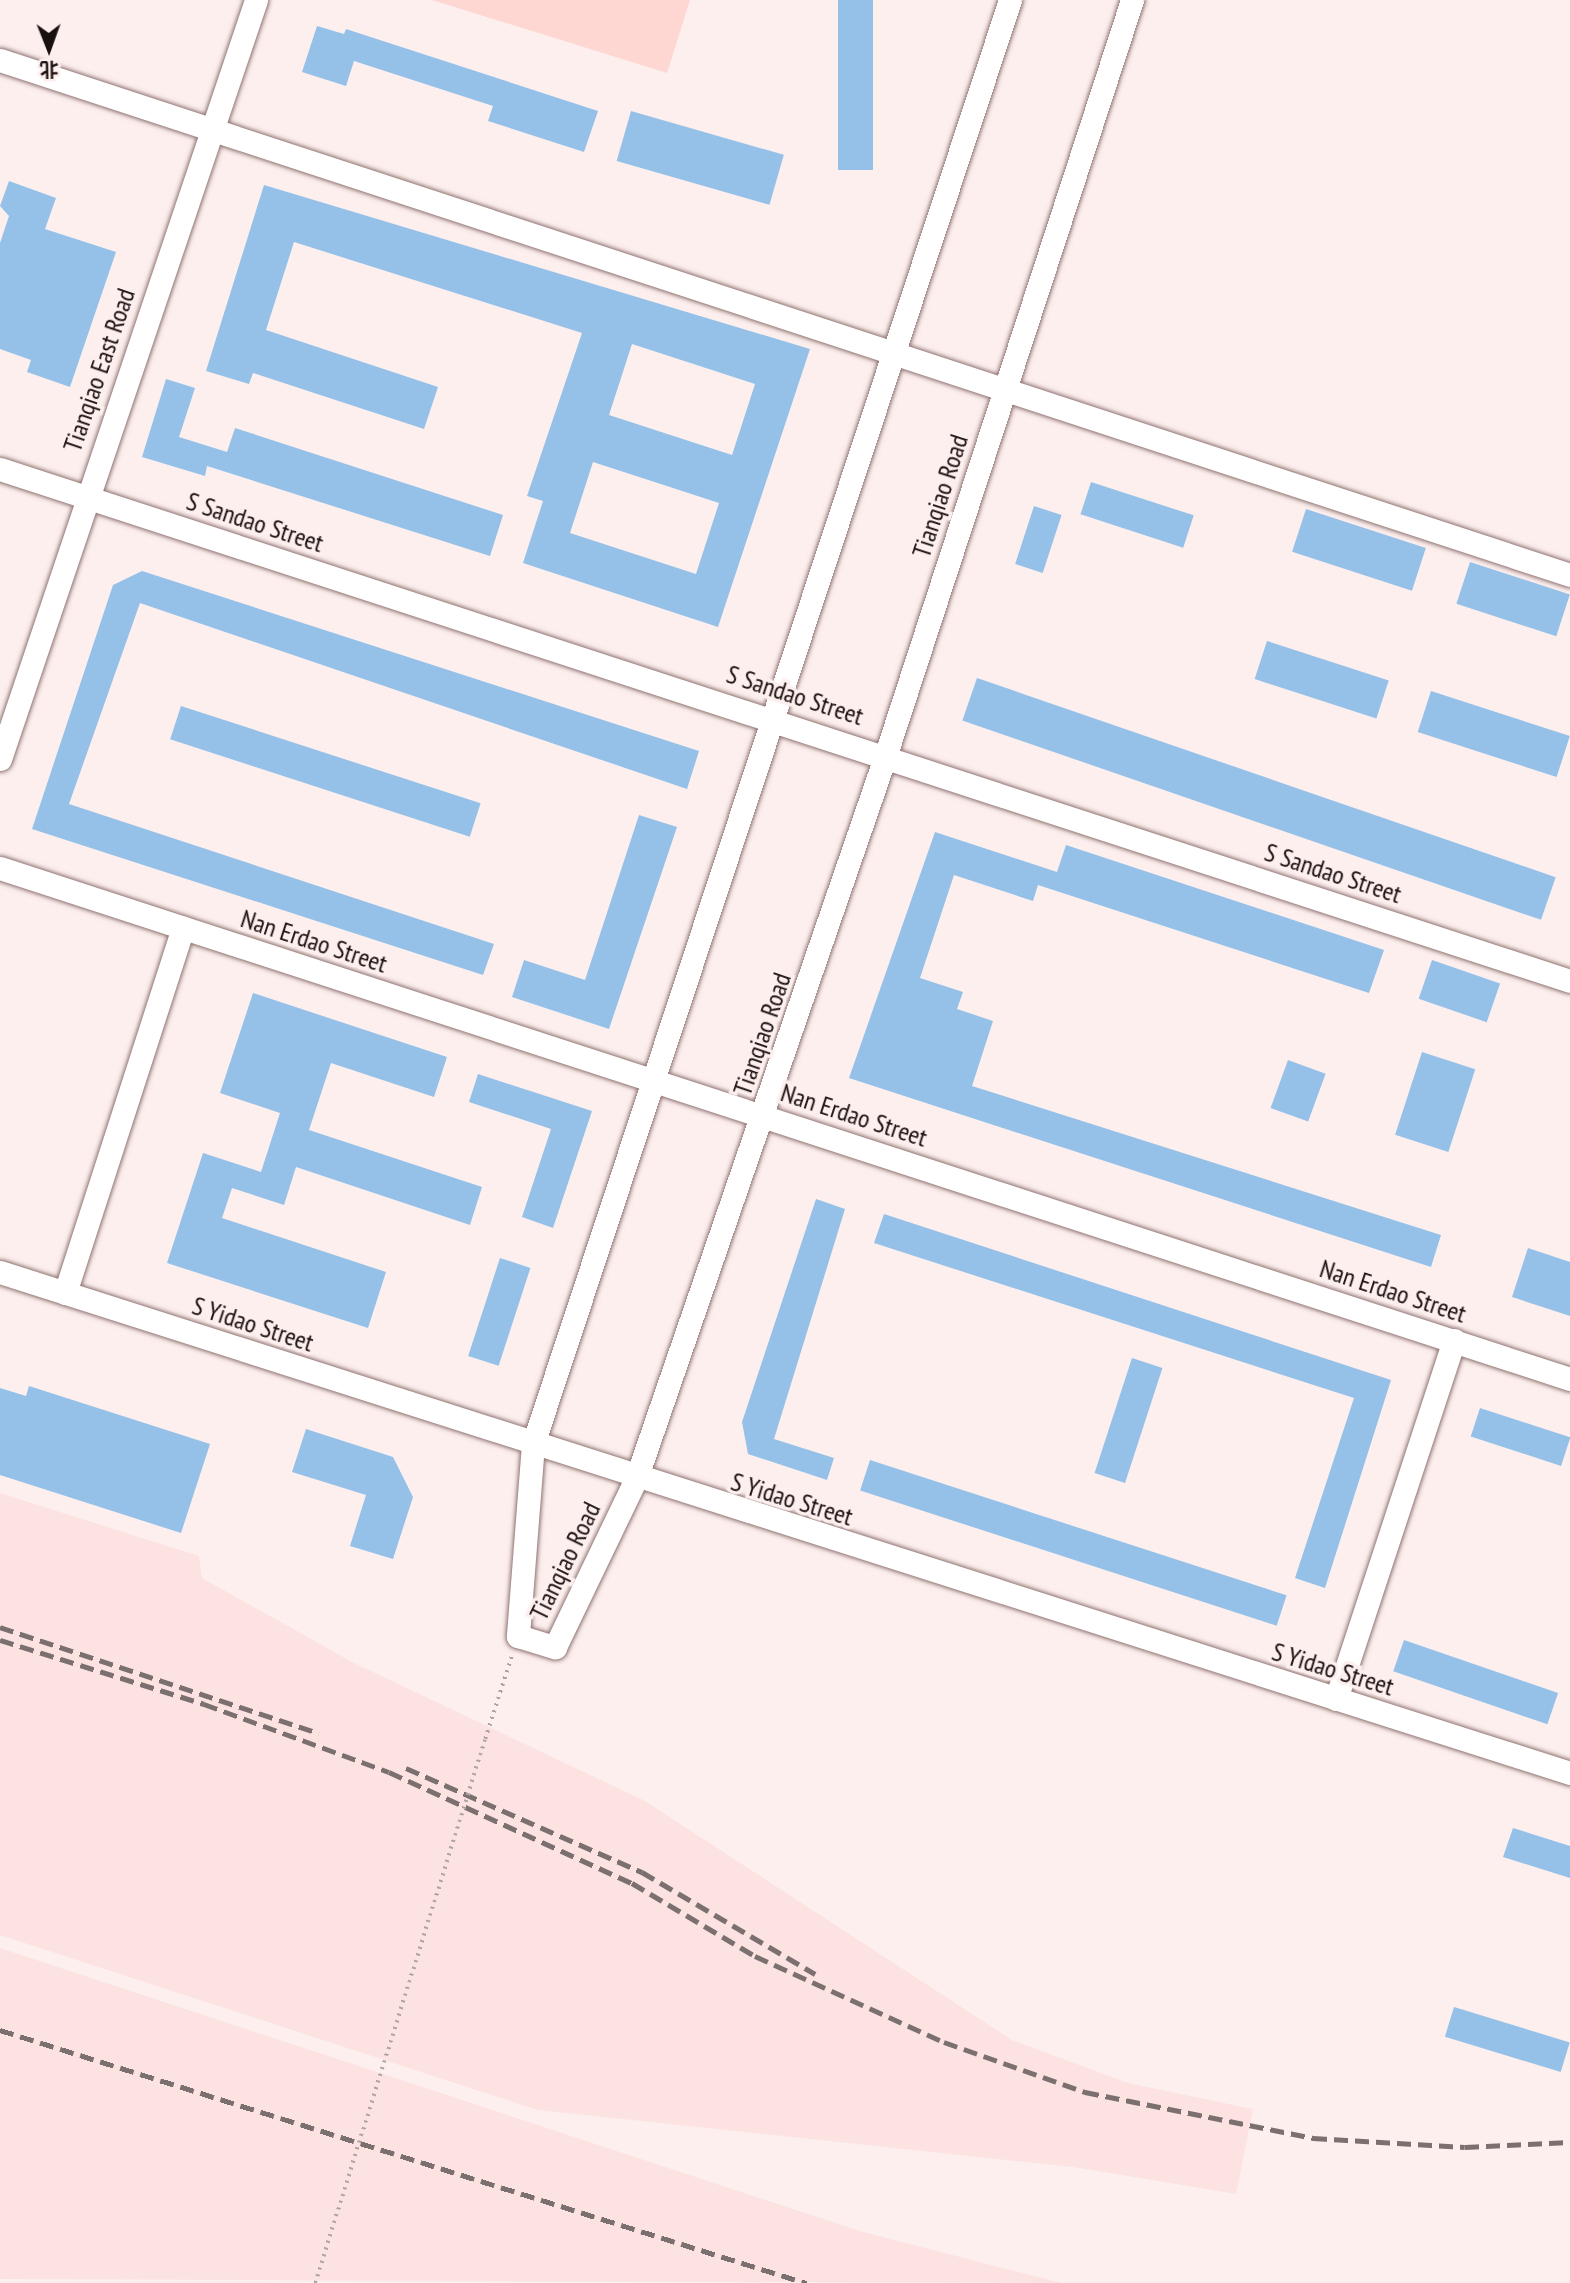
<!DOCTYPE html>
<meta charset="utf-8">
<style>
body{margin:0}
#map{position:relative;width:1570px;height:2283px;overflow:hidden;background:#fcefee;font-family:"PT Sans Narrow","Noto Sans SC",sans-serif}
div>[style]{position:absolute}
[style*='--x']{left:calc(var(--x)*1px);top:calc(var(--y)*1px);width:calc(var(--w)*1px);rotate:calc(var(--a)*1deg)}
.built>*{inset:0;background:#fce3e1}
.green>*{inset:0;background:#fed7d3}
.building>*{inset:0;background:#95c1e9;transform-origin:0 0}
.path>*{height:3.5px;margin-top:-1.75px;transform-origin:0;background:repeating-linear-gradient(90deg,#afa3a2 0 2px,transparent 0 7px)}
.roads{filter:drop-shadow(0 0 2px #8f7371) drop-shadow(0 0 2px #8f7371)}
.street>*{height:23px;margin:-11.5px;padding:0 11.5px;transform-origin:11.5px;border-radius:11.5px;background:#fff}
.rail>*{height:5px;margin-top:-2.5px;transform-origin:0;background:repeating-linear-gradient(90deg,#7b706f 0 14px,transparent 0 21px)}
.path-bridge>*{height:3.5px;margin-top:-1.75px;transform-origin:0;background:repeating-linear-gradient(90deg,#afa3a2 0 2px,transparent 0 7px)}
span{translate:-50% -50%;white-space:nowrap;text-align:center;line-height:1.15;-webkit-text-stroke:7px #fcefee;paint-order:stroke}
.street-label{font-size:26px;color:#190f0e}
.north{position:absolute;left:14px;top:14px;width:70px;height:70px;-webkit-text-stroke:5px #fcefee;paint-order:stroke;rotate:179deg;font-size:19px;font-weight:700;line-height:28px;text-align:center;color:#190f0e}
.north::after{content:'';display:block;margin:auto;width:24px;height:32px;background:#190f0e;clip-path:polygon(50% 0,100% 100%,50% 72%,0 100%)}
</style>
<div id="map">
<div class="built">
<i style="clip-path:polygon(0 1493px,199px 1556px,202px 1578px,352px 1662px,645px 1801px,1012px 2040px,1128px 2083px,1253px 2109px,1236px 2194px,1073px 2167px,538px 2110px,0 1935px)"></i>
<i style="clip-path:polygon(0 1948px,860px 2231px,1061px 2283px,0 2279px)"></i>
</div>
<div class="green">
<i style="clip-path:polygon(432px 0,690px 0,667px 73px)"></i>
</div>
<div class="building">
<i style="left:838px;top:0;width:35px;height:170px"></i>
<i style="clip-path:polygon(317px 26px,344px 34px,346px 29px,598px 111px,584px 152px,488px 121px,493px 106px,354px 61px,346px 86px,302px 72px)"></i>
<i style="left:631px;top:111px;width:159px;height:52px;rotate:16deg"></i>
<i style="clip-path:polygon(9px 181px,56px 198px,45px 229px,116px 252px,70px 387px,27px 372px,31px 360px,0 349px,0 243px,9px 216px,0 206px)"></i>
<i style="clip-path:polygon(evenodd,264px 185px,810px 349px,718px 627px,523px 563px,543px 501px,527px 496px,582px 333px,294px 242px,266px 330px,438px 387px,424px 429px,253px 373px,249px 384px,206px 371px,264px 185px,632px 344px,755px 384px,732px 455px,609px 415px,632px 344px,264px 185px,593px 462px,719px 503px,696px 574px,570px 533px,593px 462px)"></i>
<i style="clip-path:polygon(166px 379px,195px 388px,179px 437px,227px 452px,235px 428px,503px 515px,490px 556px,207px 466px,205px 476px,142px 457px)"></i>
<i style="left:1091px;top:482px;width:108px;height:34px;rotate:18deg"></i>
<i style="left:1034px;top:506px;width:29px;height:61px;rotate:18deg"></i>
<i style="left:1306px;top:509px;width:126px;height:45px;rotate:18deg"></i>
<i style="left:1470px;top:562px;width:105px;height:44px;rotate:18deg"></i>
<i style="clip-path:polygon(142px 571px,699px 751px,687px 789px,140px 603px,69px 804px,494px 944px,483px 975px,32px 829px,113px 585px)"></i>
<i style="left:1267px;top:641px;width:128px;height:40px;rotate:18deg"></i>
<i style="left:977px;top:678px;width:612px;height:45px;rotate:19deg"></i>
<i style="left:1431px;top:691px;width:146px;height:43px;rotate:18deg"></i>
<i style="left:181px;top:706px;width:315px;height:35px;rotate:18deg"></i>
<i style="clip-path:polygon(639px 815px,677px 827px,609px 1029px,512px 997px,524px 960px,585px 980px)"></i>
<i style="clip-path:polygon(935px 832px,1057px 872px,1066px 845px,1384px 950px,1369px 993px,1038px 885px,1033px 901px,954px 875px,920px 978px,963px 992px,957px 1009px,993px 1021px,972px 1086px,1441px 1235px,1431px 1267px,849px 1078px)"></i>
<i style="left:1432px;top:960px;width:72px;height:41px;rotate:19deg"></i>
<i style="clip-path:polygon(253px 993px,447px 1057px,434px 1097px,331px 1063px,309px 1130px,482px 1187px,470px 1225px,296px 1167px,284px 1205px,232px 1188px,222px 1218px,386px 1272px,368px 1328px,167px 1263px,203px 1153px,261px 1172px,280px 1113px,220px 1093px)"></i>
<i style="left:1422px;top:1052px;width:56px;height:87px;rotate:18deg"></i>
<i style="left:1288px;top:1060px;width:40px;height:51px;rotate:20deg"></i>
<i style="clip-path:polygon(478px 1074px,592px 1111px,553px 1228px,522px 1217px,551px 1129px,469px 1102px)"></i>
<i style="clip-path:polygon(816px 1199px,845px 1209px,774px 1439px,834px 1458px,827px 1480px,748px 1454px,742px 1422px)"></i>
<i style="clip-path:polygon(884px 1214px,1391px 1380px,1325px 1588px,1295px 1578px,1354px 1398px,874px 1243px)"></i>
<i style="clip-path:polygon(1528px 1248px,1570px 1262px,1570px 1316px,1512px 1297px)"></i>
<i style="left:500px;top:1258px;width:32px;height:103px;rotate:18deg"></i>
<i style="left:1132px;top:1358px;width:32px;height:121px;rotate:18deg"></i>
<i style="clip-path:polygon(29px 1386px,210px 1444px,181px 1533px,0 1475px,0 1388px,26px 1396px)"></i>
<i style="left:1480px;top:1408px;width:95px;height:30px;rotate:18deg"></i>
<i style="clip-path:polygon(306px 1429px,393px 1457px,413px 1497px,393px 1559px,350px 1546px,366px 1495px,292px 1472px)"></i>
<i style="left:870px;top:1460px;width:438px;height:32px;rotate:18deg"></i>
<i style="left:1404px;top:1640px;width:163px;height:33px;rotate:19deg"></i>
<i style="clip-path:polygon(1513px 1828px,1570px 1846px,1570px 1878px,1503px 1857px)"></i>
<i style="left:1454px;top:2007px;width:121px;height:31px;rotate:17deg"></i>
</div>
<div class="path">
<i style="--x:485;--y:1739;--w:88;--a:-72.2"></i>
</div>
<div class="roads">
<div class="street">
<i style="--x:1010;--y:0;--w:1521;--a:108.28"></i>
<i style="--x:533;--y:1444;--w:193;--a:94.5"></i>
<i style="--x:518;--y:1636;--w:39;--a:17"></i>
<i style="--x:555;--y:1647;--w:187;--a:-64.3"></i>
<i style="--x:636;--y:1479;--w:767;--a:-70.97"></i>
<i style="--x:886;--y:754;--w:793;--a:-71.93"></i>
<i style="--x:0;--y:60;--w:1652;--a:18.16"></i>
<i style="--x:0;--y:469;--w:1651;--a:18.06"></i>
<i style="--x:0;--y:759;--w:801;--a:-71.36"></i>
<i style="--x:0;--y:868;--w:1651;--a:18.03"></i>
<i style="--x:0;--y:1272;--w:1648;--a:17.7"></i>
<i style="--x:65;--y:1293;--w:384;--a:-72.1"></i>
<i style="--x:1336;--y:1699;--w:378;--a:-71.8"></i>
</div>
</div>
<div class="rail">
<i style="--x:0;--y:1627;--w:336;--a:18.4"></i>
<i style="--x:0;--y:1640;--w:214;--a:17.4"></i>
<i style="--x:204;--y:1704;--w:197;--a:20.2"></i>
<i style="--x:389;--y:1772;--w:267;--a:24.6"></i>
<i style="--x:632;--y:1883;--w:143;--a:30.7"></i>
<i style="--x:755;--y:1956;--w:208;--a:24.5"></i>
<i style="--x:944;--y:2042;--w:150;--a:19.5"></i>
<i style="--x:1085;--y:2092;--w:233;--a:11.4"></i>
<i style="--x:1313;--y:2138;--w:152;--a:3.4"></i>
<i style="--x:1465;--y:2147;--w:105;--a:-2.7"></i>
<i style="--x:406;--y:1768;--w:258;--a:23.8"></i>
<i style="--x:642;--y:1872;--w:201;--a:30.5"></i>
<i style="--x:0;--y:2030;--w:845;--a:17.43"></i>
</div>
<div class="path-bridge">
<i style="--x:315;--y:2283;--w:570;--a:-72.65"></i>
</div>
<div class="street-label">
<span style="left:99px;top:370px;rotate:-71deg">Tianqiao East Road</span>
<span style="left:940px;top:496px;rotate:-72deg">Tianqiao Road</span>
<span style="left:255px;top:522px;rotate:18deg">S Sandao Street</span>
<span style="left:795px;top:695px;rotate:18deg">S Sandao Street</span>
<span style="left:1333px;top:873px;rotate:18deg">S Sandao Street</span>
<span style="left:314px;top:941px;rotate:18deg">Nan Erdao Street</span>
<span style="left:762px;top:1034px;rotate:-71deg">Tianqiao Road</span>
<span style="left:854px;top:1115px;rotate:18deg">Nan Erdao Street</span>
<span style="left:1393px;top:1291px;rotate:18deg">Nan Erdao Street</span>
<span style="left:253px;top:1324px;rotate:18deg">S Yidao Street</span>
<span style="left:792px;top:1499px;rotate:17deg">S Yidao Street</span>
<span style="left:565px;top:1561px;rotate:-64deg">Tianqiao Road</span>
<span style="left:1333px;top:1669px;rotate:17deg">S Yidao Street</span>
</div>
<div class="north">北</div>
</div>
